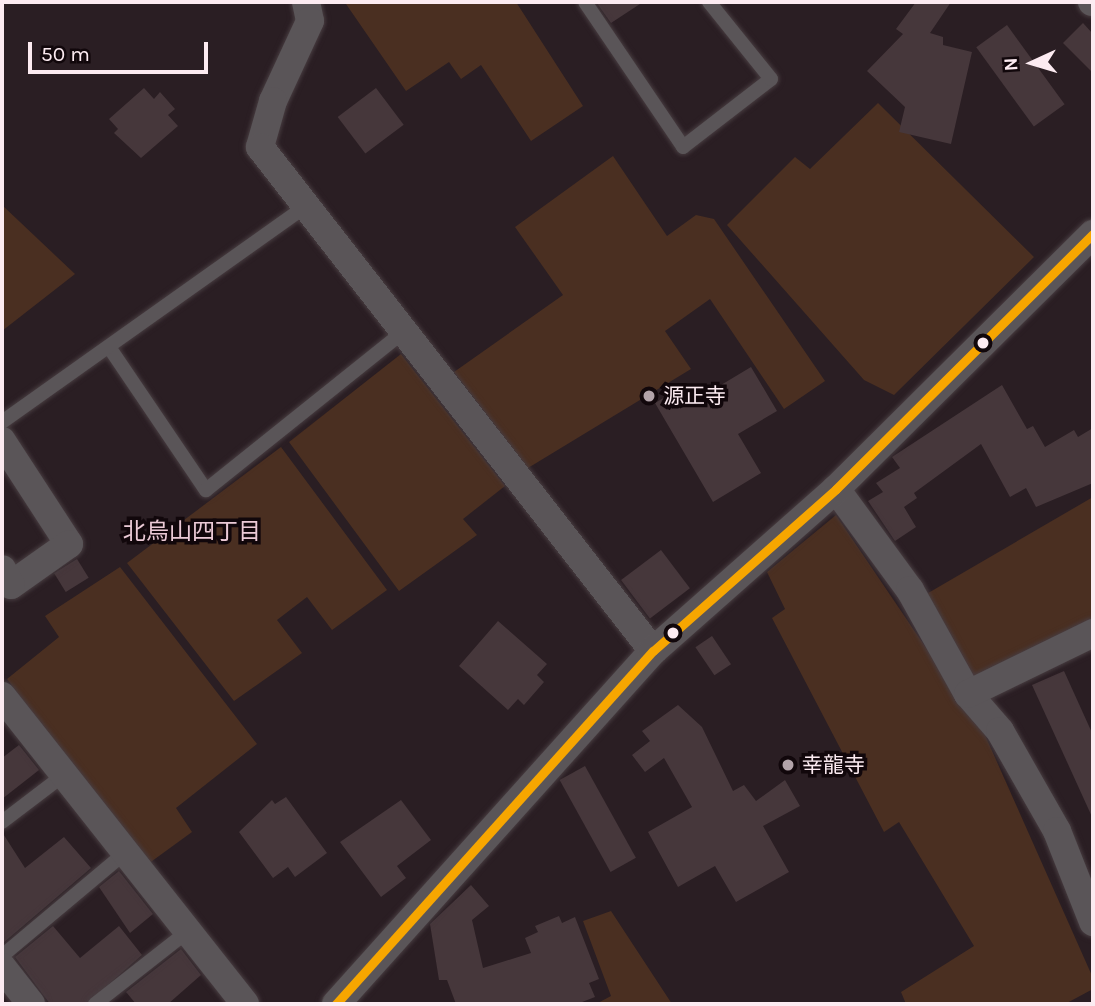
<!DOCTYPE html>
<meta charset="utf-8">
<style>
body{margin:0}
#map{position:relative;width:1095px;height:1006px;overflow:hidden;background:#2a1e23;font-family:Karla,"Noto Sans JP",sans-serif}
div>[style]{position:absolute}
[style*='--x']{left:calc(var(--x)*1px);top:calc(var(--y)*1px);width:calc(var(--w)*1px);rotate:calc(var(--a)*1deg)}
.green>*{inset:0;background:#4a2f21}
.building>*{inset:0;background:#46373b;transform-origin:0 0}
.roads{filter:drop-shadow(0 0 2px #473c40) drop-shadow(0 0 2px #473c40)}
.lane>*{height:14px;margin:-7px;padding:0 7px;transform-origin:7px;border-radius:7px;background:#5a5558}
.street>*{height:28px;margin:-14px;padding:0 14px;transform-origin:14px;border-radius:14px;background:#5a5558}
.bus-1>*{height:9px;margin:-4.5px;padding:0 4.5px;transform-origin:4.5px;border-radius:4.5px;background:#f7a600}
.dots>*{width:19px;height:19px;translate:-50% -50%;box-sizing:border-box;border:4px solid #11070b;border-radius:50%}
span{translate:-50% -50%;white-space:nowrap;text-align:center;line-height:1.15;-webkit-text-stroke:7px #11070b;paint-order:stroke}
.poi-label{font-size:21px;color:#fcebf1}
.left{translate:0 -50%;text-align:left}
.neighbourhood-label{font-size:23px;color:#ebcad6}
.frame{position:absolute;inset:0;border:4px solid #fcebf1;pointer-events:none}
.north{position:absolute;left:997px;top:28px;width:70px;height:70px;-webkit-text-stroke:5px #11070b;paint-order:stroke;rotate:266deg;font-size:19px;font-weight:700;line-height:28px;text-align:center;color:#fcebf1}
.north::after{content:'';display:block;margin:auto;width:24px;height:32px;background:#fcebf1;clip-path:polygon(50% 0,100% 100%,50% 72%,0 100%)}
.scale{position:absolute;left:28px;top:42px;width:180px;height:32px;box-sizing:border-box;border:4px solid #fcebf1;border-top:0;padding-left:9px;font-size:21px;line-height:24px;white-space:nowrap;color:#fcebf1;-webkit-text-stroke:5px #11070b;paint-order:stroke}
</style>
<div id="map">
<div class="green">
<i style="clip-path:polygon(350px 2px,516px 2px,583px 106px,531px 141px,481px 65px,461px 79px,449px 62px,406px 91px,346px 4px)"></i>
<i style="clip-path:polygon(878px 103px,1034px 257px,894px 395px,864px 380px,727px 225px,795px 157px,810px 169px)"></i>
<i style="clip-path:polygon(613px 156px,667px 236px,696px 215px,714px 219px,825px 381px,784px 409px,710px 299px,665px 331px,691px 369px,528px 468px,454px 372px,563px 295px,515px 227px)"></i>
<i style="clip-path:polygon(2px 205px,75px 274px,2px 331px)"></i>
<i style="clip-path:polygon(401px 354px,505px 486px,463px 519px,477px 535px,399px 591px,289px 442px)"></i>
<i style="clip-path:polygon(281px 447px,387px 590px,332px 630px,307px 597px,277px 620px,302px 653px,234px 701px,127px 563px)"></i>
<i style="clip-path:polygon(1093px 497px,1093px 621px,970px 682px,923px 596px)"></i>
<i style="clip-path:polygon(836px 515px,985px 735px,1093px 978px,1093px 989px,1065px 1004px,906px 1004px,901px 992px,974px 946px,899px 822px,884px 832px,772px 618px,785px 609px,767px 572px)"></i>
<i style="clip-path:polygon(120px 567px,257px 744px,176px 808px,192px 832px,148px 864px,7px 679px,59px 637px,45px 616px)"></i>
<i style="clip-path:polygon(611px 911px,672px 1004px,596px 1004px,611px 996px,583px 921px)"></i>
</div>
<div class="building">
<i style="clip-path:polygon(596px 2px,643px 2px,611px 23px)"></i>
<i style="clip-path:polygon(916px 2px,951px 2px,930px 33px,943px 37px,943px 45px,972px 52px,951px 144px,899px 132px,905px 107px,867px 71px,903px 34px,896px 29px)"></i>
<i style="clip-path:polygon(1083px 23px,1093px 34px,1093px 73px,1063px 43px)"></i>
<i style="left:1007px;top:25px;width:98px;height:38px;rotate:54deg"></i>
<i style="clip-path:polygon(144px 88px,154px 99px,160px 92px,175px 109px,168px 115px,178px 126px,141px 158px,114px 133px,118px 129px,109px 119px)"></i>
<i style="left:376px;top:88px;width:46px;height:48px;rotate:53deg"></i>
<i style="clip-path:polygon(751px 367px,777px 411px,738px 434px,761px 473px,713px 502px,655px 403px,687px 384px,696px 400px)"></i>
<i style="clip-path:polygon(1002px 385px,1027px 429px,1033px 426px,1045px 447px,1074px 430px,1078px 437px,1093px 428px,1093px 483px,1036px 507px,1026px 488px,1010px 497px,981px 444px,914px 493px,917px 498px,904px 507px,916px 527px,895px 541px,868px 501px,883px 492px,876px 483px,900px 468px,892px 457px)"></i>
<i style="left:661px;top:550px;width:48px;height:50px;rotate:53deg"></i>
<i style="left:77px;top:559px;width:22px;height:27px;rotate:58deg"></i>
<i style="clip-path:polygon(498px 621px,547px 664px,537px 675px,544px 682px,524px 705px,518px 699px,508px 710px,459px 666px)"></i>
<i style="left:712px;top:636px;width:34px;height:20px;rotate:56deg"></i>
<i style="clip-path:polygon(1064px 671px,1093px 735px,1093px 819px,1032px 685px)"></i>
<i style="clip-path:polygon(678px 705px,702px 727px,733px 791px,744px 785px,756px 801px,785px 780px,800px 806px,763px 826px,789px 872px,736px 902px,715px 866px,678px 887px,648px 832px,692px 807px,664px 758px,645px 772px,632px 755px,650px 741px,642px 731px)"></i>
<i style="clip-path:polygon(19px 745px,39px 770px,2px 799px,2px 758px)"></i>
<i style="left:585px;top:766px;width:105px;height:29px;rotate:61deg"></i>
<i style="clip-path:polygon(286px 797px,327px 853px,295px 877px,288px 867px,273px 878px,239px 832px,272px 800px,275px 804px)"></i>
<i style="clip-path:polygon(401px 800px,431px 840px,397px 866px,406px 878px,381px 897px,340px 842px)"></i>
<i style="clip-path:polygon(2px 832px,25px 868px,64px 837px,91px 868px,2px 944px)"></i>
<i style="clip-path:polygon(119px 871px,153px 914px,130px 933px,99px 887px)"></i>
<i style="clip-path:polygon(471px 885px,489px 906px,472px 920px,483px 968px,531px 953px,525px 938px,538px 932px,535px 926px,559px 916px,562px 923px,575px 917px,599px 979px,589px 983px,595px 997px,577px 1004px,456px 1004px,447px 980px,439px 980px,430px 924px)"></i>
<i style="clip-path:polygon(53px 926px,80px 958px,119px 926px,142px 955px,86px 1004px,50px 1004px,15px 957px)"></i>
<i style="clip-path:polygon(181px 949px,201px 975px,168px 1004px,136px 1004px,126px 992px)"></i>
</div>
<div class="roads">
<div class="lane">
<i style="--x:585;--y:2;--w:175;--a:55.9"></i>
<i style="--x:683;--y:147;--w:111;--a:-37.7"></i>
<i style="--x:771;--y:79;--w:99;--a:-128.8"></i>
<i style="--x:109;--y:347;--w:173;--a:55.9"></i>
<i style="--x:206;--y:490;--w:253;--a:-38.7"></i>
<i style="--x:2;--y:422;--w:373;--a:-35.4"></i>
<i style="--x:2;--y:822;--w:79;--a:-37.3"></i>
<i style="--x:2;--y:956;--w:162;--a:-40"></i>
<i style="--x:95;--y:1004;--w:118;--a:-38.1"></i>
</div>
<div class="street">
<i style="--x:306;--y:2;--w:19;--a:78"></i>
<i style="--x:310;--y:21;--w:88;--a:114.8"></i>
<i style="--x:273;--y:101;--w:48;--a:105.8"></i>
<i style="--x:260;--y:147;--w:639;--a:52.05"></i>
<i style="--x:1092;--y:2;--w:1;--a:0"></i>
<i style="--x:2;--y:441;--w:123;--a:57"></i>
<i style="--x:69;--y:544;--w:71;--a:144.7"></i>
<i style="--x:11;--y:585;--w:18;--a:-119"></i>
<i style="--x:836;--y:489;--w:125;--a:53.8"></i>
<i style="--x:910;--y:590;--w:119;--a:60.9"></i>
<i style="--x:968;--y:694;--w:49;--a:49.1"></i>
<i style="--x:1000;--y:731;--w:115;--a:60.3"></i>
<i style="--x:1057;--y:831;--w:98;--a:68.4"></i>
<i style="--x:968;--y:694;--w:139;--a:-26"></i>
<i style="--x:2;--y:696;--w:392;--a:51.7"></i>
<i style="--x:2;--y:967;--w:47;--a:51.9"></i>
<i style="--x:336;--y:1004;--w:474;--a:-48.1"></i>
<i style="--x:653;--y:651;--w:244;--a:-41.5"></i>
<i style="--x:836;--y:489;--w:362;--a:-44.8"></i>
</div>
</div>
<div class="bus-1">
<i style="--x:336;--y:1004;--w:474;--a:-48.1"></i>
<i style="--x:653;--y:651;--w:244;--a:-41.5"></i>
<i style="--x:836;--y:489;--w:362;--a:-44.8"></i>
</div>
<div class="dots">
<i style="left:983px;top:343px;background:#fcebf1"></i>
<i style="left:649px;top:396px;background:#b2a3a9"></i>
<i style="left:673px;top:633px;background:#fcebf1"></i>
<i style="left:788px;top:765px;background:#b2a3a9"></i>
</div>
<div class="poi-label">
<span class="left" style="left:663px;top:396px">源正寺</span>
<span class="left" style="left:802px;top:765px">幸龍寺</span>
</div>
<div class="neighbourhood-label">
<span style="left:192px;top:532px">北烏山四丁目</span>
</div>
<div class="frame"></div>
<div class="north">N</div>
<div class="scale">50 m</div>
</div>
